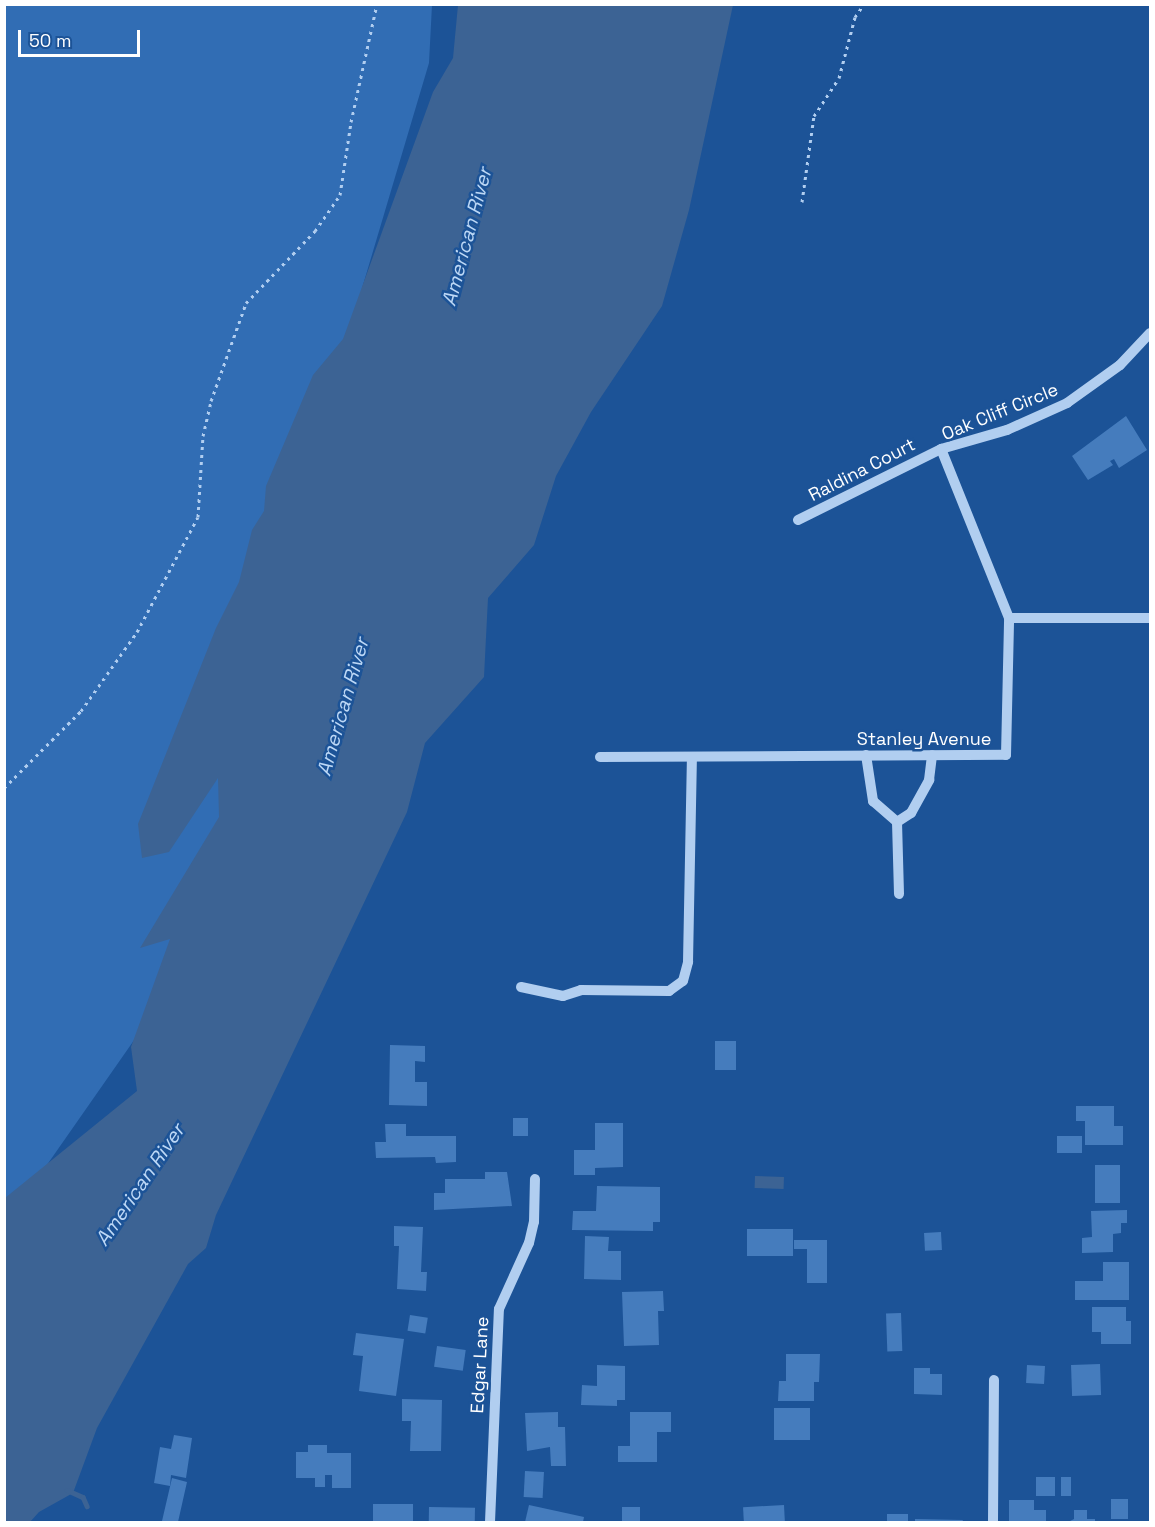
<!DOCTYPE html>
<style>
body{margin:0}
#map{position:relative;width:1155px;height:1527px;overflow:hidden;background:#1c5397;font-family:"Space Grotesk",sans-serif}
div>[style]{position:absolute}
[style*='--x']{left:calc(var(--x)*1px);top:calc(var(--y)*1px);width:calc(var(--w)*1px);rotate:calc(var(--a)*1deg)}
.green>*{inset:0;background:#316db4}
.water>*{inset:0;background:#3c6394;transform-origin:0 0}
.stream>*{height:4.5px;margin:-2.25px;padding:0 2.25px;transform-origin:2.25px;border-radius:2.25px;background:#3c6394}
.building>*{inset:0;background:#457cbd;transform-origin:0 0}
.path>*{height:3px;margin-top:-1.5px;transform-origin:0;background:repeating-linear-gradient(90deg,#b1cef0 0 3px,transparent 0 7.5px)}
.minor>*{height:10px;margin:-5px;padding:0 5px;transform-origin:5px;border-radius:5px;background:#b1cef0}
span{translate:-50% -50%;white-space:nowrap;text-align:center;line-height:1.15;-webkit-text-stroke:5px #1c5397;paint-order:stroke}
.street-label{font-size:18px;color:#fff}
.water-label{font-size:20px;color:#bdd8f6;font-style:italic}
.frame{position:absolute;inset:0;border:6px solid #fff;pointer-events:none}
.scale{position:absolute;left:18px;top:30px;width:122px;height:27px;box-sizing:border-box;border:3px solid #fff;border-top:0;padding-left:8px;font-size:18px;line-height:21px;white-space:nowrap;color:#fff;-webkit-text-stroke:4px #1c5397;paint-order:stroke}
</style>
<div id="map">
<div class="green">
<i style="clip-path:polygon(5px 5px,432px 5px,429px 63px,327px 406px,272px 717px,160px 1003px,5px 1225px)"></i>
</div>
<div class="water">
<i style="clip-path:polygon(458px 5px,733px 5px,689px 210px,662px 306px,591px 412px,556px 476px,534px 545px,488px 598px,484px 677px,425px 743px,407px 812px,216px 1215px,206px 1248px,188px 1264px,97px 1428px,73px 1493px,39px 1512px,30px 1522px,5px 1522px,5px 1198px,137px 1091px,131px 1047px,170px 939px,140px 948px,219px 817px,218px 778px,169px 852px,142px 858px,138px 824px,216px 628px,239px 582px,252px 530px,264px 511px,266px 486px,313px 375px,343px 339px,433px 92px,453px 58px)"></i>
<i style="left:755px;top:1176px;width:29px;height:12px;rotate:2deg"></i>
</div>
<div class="stream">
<i style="--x:67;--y:1490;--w:17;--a:24"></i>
<i style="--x:83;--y:1497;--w:10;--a:66"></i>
</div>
<div class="building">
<i style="clip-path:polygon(1126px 416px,1147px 450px,1119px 468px,1114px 459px,1110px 461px,1113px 465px,1088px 480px,1072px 456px)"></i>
<i style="left:715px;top:1041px;width:21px;height:29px"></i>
<i style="clip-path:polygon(390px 1045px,425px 1046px,425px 1062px,415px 1061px,415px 1082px,427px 1082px,427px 1106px,389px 1105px)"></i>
<i style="clip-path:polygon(1076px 1106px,1114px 1106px,1114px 1126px,1123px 1126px,1123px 1145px,1085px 1145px,1085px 1121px,1076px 1121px)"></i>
<i style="left:513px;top:1118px;width:15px;height:18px"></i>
<i style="clip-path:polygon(595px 1123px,623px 1123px,623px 1167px,595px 1168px,595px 1175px,574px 1175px,574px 1150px,595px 1150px)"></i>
<i style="clip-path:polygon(385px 1124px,406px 1124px,406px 1136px,456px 1136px,456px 1162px,436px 1163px,435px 1157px,376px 1158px,375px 1142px,386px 1142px)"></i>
<i style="left:1057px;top:1136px;width:25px;height:17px"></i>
<i style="left:1120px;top:1165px;width:38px;height:25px;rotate:90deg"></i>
<i style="clip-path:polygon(485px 1172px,507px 1172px,512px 1206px,434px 1210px,434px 1193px,445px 1193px,445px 1179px,485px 1179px)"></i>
<i style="clip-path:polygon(597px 1186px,660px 1187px,660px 1222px,653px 1222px,653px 1231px,572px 1230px,573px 1211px,596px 1211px)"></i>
<i style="clip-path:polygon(1127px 1210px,1127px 1223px,1121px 1223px,1121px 1233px,1113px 1234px,1113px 1252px,1082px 1253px,1082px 1238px,1092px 1237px,1091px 1211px)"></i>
<i style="clip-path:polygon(394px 1226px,423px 1227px,421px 1272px,427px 1272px,426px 1291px,397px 1289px,399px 1246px,394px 1246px)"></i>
<i style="left:747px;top:1229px;width:46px;height:27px"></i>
<i style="left:941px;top:1232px;width:18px;height:17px;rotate:87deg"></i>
<i style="clip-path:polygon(585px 1236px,609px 1237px,608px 1251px,621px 1251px,621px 1280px,584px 1279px)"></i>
<i style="clip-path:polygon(794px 1240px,827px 1240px,827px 1283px,807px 1283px,807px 1249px,794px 1249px)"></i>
<i style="clip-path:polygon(1103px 1262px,1129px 1262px,1129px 1300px,1075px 1300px,1075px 1281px,1103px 1281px)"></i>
<i style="clip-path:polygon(663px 1291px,664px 1311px,658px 1311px,659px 1345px,624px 1346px,622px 1292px)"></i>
<i style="clip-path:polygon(1092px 1307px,1126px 1307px,1126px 1321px,1131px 1321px,1131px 1344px,1101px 1344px,1101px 1332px,1092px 1332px)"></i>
<i style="left:901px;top:1313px;width:38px;height:15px;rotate:88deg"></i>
<i style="left:410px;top:1315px;width:18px;height:16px;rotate:9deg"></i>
<i style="clip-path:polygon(356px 1333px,404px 1339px,396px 1396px,359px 1391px,363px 1356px,353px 1355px)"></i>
<i style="left:437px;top:1346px;width:29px;height:21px;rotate:8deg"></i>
<i style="clip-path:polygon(786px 1354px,820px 1354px,819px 1382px,814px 1382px,814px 1401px,778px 1401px,779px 1381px,786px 1381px)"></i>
<i style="left:1100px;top:1364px;width:31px;height:29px;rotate:88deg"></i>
<i style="clip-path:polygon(597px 1365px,625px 1366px,625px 1400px,617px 1400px,617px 1406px,581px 1405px,582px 1385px,597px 1386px)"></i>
<i style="left:1027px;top:1365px;width:18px;height:18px;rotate:3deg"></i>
<i style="clip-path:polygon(914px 1368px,930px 1368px,930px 1374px,942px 1374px,942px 1395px,914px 1394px)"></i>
<i style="clip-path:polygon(402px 1399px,442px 1400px,441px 1451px,410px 1451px,411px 1421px,402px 1421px)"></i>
<i style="left:774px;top:1408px;width:36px;height:32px"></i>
<i style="clip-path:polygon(558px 1412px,558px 1427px,565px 1427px,566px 1466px,551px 1466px,550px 1447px,527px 1451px,525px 1413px)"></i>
<i style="clip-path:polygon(630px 1412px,671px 1412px,671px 1432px,657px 1432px,657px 1462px,618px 1462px,618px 1446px,630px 1446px)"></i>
<i style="clip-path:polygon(174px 1435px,192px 1438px,186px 1478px,171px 1475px,170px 1486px,154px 1483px,160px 1447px,171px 1449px)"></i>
<i style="clip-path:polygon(308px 1445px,327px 1445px,327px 1453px,351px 1453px,351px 1488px,332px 1488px,332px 1475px,325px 1475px,325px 1487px,315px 1487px,315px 1478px,296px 1478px,296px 1452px,308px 1452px)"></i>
<i style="left:525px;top:1471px;width:19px;height:26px;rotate:3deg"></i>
<i style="left:1036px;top:1477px;width:19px;height:19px"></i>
<i style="left:1061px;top:1477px;width:10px;height:19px"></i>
<i style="clip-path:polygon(172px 1478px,187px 1482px,178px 1522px,154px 1522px,162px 1521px)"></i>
<i style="left:1111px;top:1499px;width:17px;height:20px"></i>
<i style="clip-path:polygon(1009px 1500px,1034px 1500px,1034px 1510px,1046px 1510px,1046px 1522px,1009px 1522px)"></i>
<i style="left:373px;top:1504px;width:40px;height:18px"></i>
<i style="clip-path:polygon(529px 1505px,584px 1517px,583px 1522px,525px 1522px)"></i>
<i style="left:784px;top:1505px;width:17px;height:41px;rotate:87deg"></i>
<i style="left:429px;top:1507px;width:46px;height:15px;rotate:1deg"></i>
<i style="left:640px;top:1507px;width:15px;height:18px;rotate:90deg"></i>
<i style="clip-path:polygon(1074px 1510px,1087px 1510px,1087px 1519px,1095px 1519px,1095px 1522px,1068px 1522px,1074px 1519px)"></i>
<i style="left:908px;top:1514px;width:8px;height:21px;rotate:90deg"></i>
<i style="clip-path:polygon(915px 1519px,963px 1520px,962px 1522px,915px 1522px)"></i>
</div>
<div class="path">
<i style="--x:802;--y:202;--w:87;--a:-82.1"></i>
<i style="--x:814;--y:116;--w:45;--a:-56.7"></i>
<i style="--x:839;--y:78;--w:63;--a:-75.3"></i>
<i style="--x:855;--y:17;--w:16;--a:-55"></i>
<i style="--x:4;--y:788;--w:109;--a:-45"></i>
<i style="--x:81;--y:711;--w:97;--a:-54.7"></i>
<i style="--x:137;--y:632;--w:130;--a:-62.1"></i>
<i style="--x:198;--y:517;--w:81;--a:-86.5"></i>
<i style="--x:203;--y:436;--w:36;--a:-77"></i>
<i style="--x:211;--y:401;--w:104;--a:-70.3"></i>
<i style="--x:246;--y:303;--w:100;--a:-46.2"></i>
<i style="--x:315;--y:231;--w:44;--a:-55.2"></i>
<i style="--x:340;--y:195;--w:74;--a:-81.4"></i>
<i style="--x:351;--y:122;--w:121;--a:-77.6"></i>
</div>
<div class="minor">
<i style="--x:798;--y:520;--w:160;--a:-26.4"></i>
<i style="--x:941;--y:449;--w:69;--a:-16.1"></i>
<i style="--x:1007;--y:430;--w:66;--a:-24.2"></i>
<i style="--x:1067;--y:403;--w:65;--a:-35.6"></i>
<i style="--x:1120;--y:365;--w:44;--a:-46.8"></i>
<i style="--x:1009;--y:618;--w:141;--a:0"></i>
<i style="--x:866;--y:755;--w:47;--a:81.3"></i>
<i style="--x:873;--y:801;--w:32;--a:41"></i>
<i style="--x:897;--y:822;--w:17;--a:-33"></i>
<i style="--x:911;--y:813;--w:38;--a:-61"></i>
<i style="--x:929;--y:780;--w:25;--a:-83"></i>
<i style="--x:600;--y:757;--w:406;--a:-0.3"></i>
<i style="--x:1006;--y:755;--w:137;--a:-88.7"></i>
<i style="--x:1009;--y:618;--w:182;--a:-111.9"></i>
<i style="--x:897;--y:822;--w:72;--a:88.4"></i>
<i style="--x:521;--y:987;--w:43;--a:12.1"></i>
<i style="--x:563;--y:996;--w:19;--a:-18"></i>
<i style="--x:581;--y:990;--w:88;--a:0.7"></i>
<i style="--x:669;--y:991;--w:17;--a:-36"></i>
<i style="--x:683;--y:981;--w:20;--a:-75"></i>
<i style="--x:688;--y:962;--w:205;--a:-88.9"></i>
<i style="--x:490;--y:1522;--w:213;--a:-87.6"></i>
<i style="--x:499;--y:1309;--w:72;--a:-65.6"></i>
<i style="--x:529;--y:1243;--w:22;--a:-77"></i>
<i style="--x:534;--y:1222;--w:43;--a:-88.7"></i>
<i style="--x:993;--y:1522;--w:142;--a:-89.6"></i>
</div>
<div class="street-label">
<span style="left:1000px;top:412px;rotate:-22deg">Oak Cliff Circle</span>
<span style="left:862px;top:470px;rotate:-27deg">Raldina Court</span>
<span style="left:924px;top:739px">Stanley Avenue</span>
<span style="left:480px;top:1365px;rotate:-87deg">Edgar Lane</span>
</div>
<div class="water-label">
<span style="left:467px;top:237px;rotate:-75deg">American River</span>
<span style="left:343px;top:707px;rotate:-74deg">American River</span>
<span style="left:140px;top:1185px;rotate:-56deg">American River</span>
</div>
<div class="frame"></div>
<div class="scale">50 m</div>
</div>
